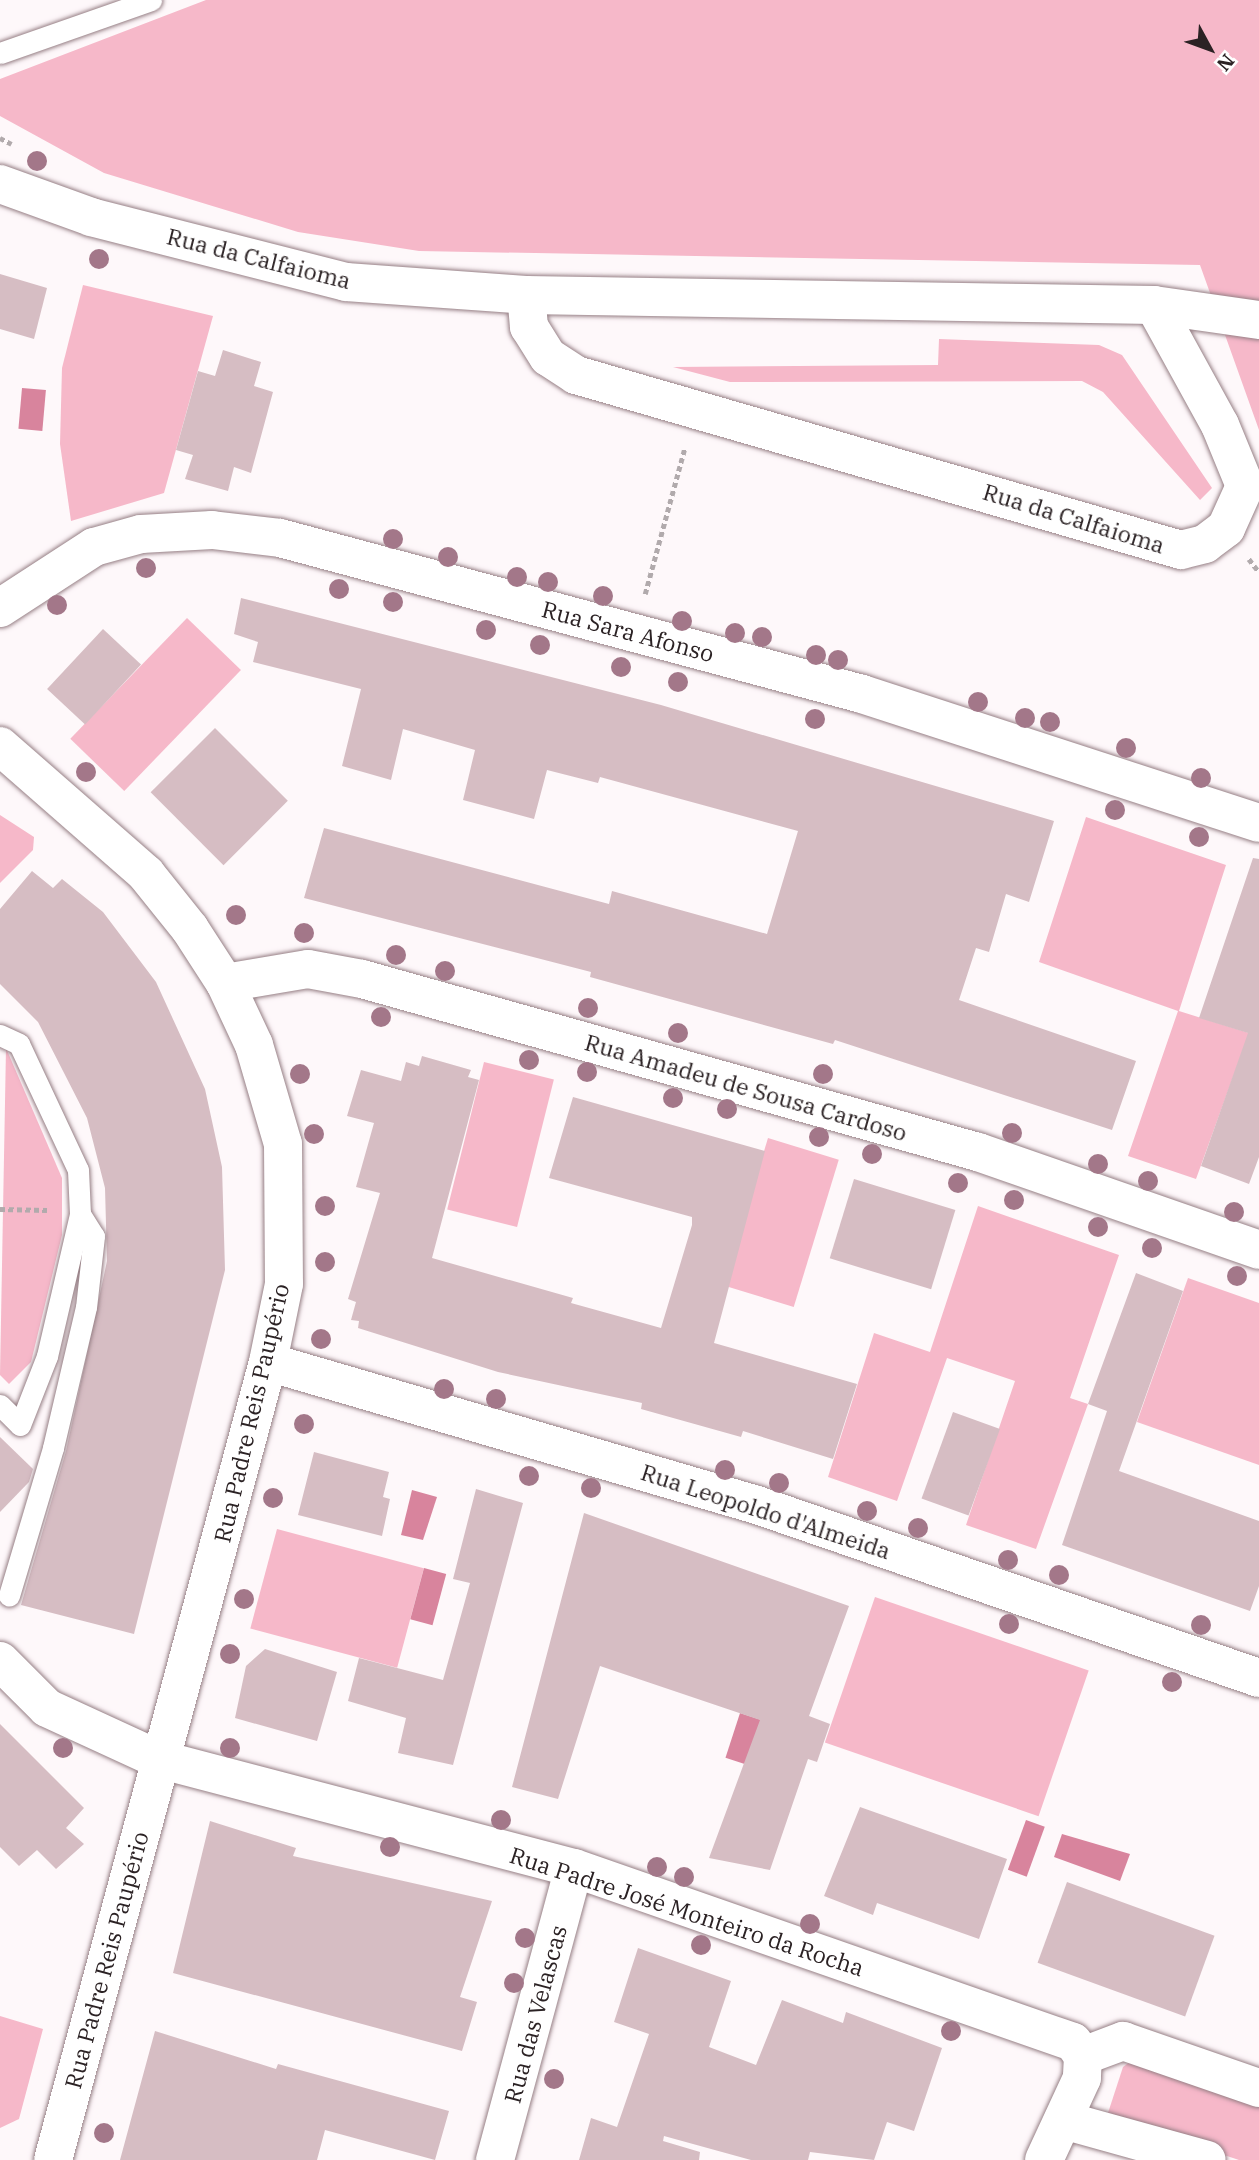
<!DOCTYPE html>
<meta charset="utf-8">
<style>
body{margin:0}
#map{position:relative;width:1259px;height:2160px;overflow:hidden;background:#fef8fa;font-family:"IBM Plex Serif",serif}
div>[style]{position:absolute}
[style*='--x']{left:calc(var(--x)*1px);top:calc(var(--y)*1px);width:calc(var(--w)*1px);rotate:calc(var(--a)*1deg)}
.green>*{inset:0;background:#f6b8c9;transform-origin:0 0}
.water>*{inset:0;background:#d8849d;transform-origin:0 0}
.building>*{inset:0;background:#d6bdc3;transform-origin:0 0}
.path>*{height:4.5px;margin-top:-2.25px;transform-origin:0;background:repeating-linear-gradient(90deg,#b1aaac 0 5px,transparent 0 8.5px)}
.roads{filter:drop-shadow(0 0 2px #967f85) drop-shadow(0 0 2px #967f85)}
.lane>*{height:21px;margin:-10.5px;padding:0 10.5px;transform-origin:10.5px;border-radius:10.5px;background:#fff}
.street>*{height:38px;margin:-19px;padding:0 19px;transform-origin:19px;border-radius:19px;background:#fff}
.trees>*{width:20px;height:20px;margin:-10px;border-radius:50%;background:#a37789}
span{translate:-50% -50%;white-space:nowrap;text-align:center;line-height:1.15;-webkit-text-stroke:6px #fff;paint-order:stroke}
.street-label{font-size:23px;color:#2b2224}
.north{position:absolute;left:1175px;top:14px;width:70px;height:70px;-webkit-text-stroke:5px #fff;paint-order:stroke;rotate:131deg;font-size:19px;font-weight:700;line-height:28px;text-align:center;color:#2b2224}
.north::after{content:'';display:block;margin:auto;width:24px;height:32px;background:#2b2224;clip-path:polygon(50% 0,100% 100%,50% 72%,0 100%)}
</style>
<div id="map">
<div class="green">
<i style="clip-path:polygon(206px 0,1259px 0,1259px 430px,1200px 265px,419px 251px,298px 232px,104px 173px,0 116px,0 79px)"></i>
<i style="clip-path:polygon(83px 285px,213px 316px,164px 493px,71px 521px,60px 444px,62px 368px)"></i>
<i style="clip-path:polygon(939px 339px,1099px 345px,1122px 355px,1212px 488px,1200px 500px,1103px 392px,1082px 381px,730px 382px,673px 367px,938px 365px)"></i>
<i style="left:187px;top:618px;width:75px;height:168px;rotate:44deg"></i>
<i style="clip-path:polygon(0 815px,34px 837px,33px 850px,0 883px)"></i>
<i style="clip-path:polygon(1086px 817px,1226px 865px,1179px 1011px,1249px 1033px,1196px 1179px,1128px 1156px,1178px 1011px,1039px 962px)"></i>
<i style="clip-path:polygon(6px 1048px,62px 1178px,62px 1235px,31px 1362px,9px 1384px,0 1375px)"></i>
<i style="left:484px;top:1062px;width:72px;height:152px;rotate:14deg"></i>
<i style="left:768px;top:1138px;width:74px;height:154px;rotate:17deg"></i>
<i style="clip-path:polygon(978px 1206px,1119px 1255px,1070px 1398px,1088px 1404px,1036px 1549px,966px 1525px,1015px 1381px,947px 1358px,897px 1501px,828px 1477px,874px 1333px,930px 1352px)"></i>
<i style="clip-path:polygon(1188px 1278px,1259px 1303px,1259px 1465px,1137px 1422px)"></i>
<i style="left:277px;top:1529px;width:152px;height:103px;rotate:15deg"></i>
<i style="left:875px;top:1597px;width:226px;height:154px;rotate:19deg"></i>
<i style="clip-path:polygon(0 2016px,43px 2029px,19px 2119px,0 2128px)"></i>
<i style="clip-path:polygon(1135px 2058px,1259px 2098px,1259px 2160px,1239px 2160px,1107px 2116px,1123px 2067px)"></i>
</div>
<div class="water">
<i style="left:22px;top:388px;width:24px;height:41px;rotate:5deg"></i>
<i style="clip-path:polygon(412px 1490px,437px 1497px,423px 1540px,401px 1535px)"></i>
<i style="left:424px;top:1568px;width:23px;height:53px;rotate:15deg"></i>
<i style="left:740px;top:1713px;width:25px;height:47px;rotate:18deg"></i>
<i style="left:1026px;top:1820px;width:20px;height:53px;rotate:20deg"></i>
<i style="clip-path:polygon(1062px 1834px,1130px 1854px,1120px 1881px,1054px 1857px)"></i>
</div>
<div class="building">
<i style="clip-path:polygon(0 274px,47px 288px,34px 339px,0 329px)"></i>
<i style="clip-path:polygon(223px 350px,261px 362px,254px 386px,273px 392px,251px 473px,234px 467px,228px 491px,185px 479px,193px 455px,176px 450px,198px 371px,215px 376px)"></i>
<i style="clip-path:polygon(241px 598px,661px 705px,1054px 821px,1029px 902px,1006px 894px,989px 952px,976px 948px,959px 1000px,1136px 1061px,1112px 1130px,835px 1040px,833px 1044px,590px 977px,591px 972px,304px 898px,324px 828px,609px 904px,612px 891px,767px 934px,798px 831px,600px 777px,598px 783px,547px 770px,534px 819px,463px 800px,475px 750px,403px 729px,391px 780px,342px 766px,361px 689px,253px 662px,258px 642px,234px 634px)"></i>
<i style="left:103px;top:629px;width:52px;height:82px;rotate:43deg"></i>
<i style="left:215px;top:728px;width:103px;height:91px;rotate:45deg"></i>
<i style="clip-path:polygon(1253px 858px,1259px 859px,1259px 1157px,1249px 1184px,1201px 1166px,1248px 1033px,1199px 1018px)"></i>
<i style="clip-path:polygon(32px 871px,53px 888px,62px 879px,103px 912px,156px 982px,205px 1089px,222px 1167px,225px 1270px,134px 1634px,21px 1605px,66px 1451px,107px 1261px,105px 1188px,87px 1118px,38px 1022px,0 984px,0 909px)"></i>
<i style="clip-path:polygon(422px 1056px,471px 1070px,468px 1077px,479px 1080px,432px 1258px,573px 1298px,571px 1303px,661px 1328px,692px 1225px,692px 1217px,549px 1178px,573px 1097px,765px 1151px,714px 1343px,857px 1384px,833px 1459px,743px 1431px,741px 1437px,641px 1409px,642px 1403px,498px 1372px,358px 1328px,359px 1321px,351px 1320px,356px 1302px,348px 1299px,380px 1193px,356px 1187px,374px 1123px,347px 1116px,361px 1070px,401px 1081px,406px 1062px,419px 1066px)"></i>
<i style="left:854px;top:1179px;width:106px;height:83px;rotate:17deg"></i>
<i style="clip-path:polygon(1136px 1273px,1183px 1291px,1119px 1471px,1259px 1521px,1259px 1586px,1250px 1611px,1062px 1545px,1107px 1411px,1088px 1404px)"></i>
<i style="left:953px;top:1412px;width:50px;height:92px;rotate:20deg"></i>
<i style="clip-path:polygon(0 1437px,33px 1469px,29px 1482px,0 1512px)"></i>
<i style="clip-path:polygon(314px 1452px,389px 1472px,383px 1497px,390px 1499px,382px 1536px,298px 1515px)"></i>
<i style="clip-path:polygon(476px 1489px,523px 1503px,453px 1765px,398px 1753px,406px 1718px,348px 1701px,359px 1658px,443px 1680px,470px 1583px,453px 1579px)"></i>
<i style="clip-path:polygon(584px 1513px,849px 1606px,809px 1716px,830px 1724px,817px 1762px,808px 1759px,770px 1870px,709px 1858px,760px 1720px,600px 1666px,558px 1799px,512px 1787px)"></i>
<i style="clip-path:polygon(265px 1649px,337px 1672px,317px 1741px,235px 1718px,246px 1666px)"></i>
<i style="clip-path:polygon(0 1724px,84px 1808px,66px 1828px,84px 1844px,56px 1869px,37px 1850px,19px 1866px,0 1847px)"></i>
<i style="clip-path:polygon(860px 1807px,1007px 1859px,979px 1939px,877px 1903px,873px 1915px,824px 1896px)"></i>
<i style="clip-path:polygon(210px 1821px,296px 1848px,293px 1856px,492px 1901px,460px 1997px,477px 2002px,462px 2051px,173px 1973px)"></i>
<i style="left:1067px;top:1882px;width:157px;height:86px;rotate:20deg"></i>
<i style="clip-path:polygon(638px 1948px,731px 1981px,709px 2047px,756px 2065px,782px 2000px,843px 2023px,846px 2012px,942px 2048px,914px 2131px,887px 2122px,874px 2160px,810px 2152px,808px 2160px,751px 2160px,664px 2136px,663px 2141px,700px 2152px,699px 2160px,579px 2160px,591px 2118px,617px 2127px,649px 2034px,614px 2022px)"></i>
<i style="clip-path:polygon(155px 2031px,276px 2069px,278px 2064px,449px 2111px,435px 2160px,325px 2130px,317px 2160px,120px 2160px)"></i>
</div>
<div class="path">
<i style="--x:0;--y:138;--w:13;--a:27"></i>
<i style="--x:1249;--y:559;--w:16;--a:52"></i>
<i style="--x:645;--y:594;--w:152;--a:-74.8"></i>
<i style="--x:0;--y:1209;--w:47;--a:1.2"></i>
</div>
<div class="roads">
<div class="lane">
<i style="--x:0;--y:53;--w:160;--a:-19.3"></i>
<i style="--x:0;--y:1035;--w:21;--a:25"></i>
<i style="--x:19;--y:1044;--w:139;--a:64.9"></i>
<i style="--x:78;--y:1170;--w:44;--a:87.4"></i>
<i style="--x:80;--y:1214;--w:26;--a:58"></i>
<i style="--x:94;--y:1236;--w:71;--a:96.4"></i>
<i style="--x:86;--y:1307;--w:145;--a:103.2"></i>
<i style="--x:53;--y:1448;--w:154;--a:106.6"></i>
<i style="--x:0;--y:1405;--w:28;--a:45"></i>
<i style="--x:20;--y:1425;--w:74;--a:-68.6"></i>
<i style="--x:47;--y:1356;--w:146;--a:-76.9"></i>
</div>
<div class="street">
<i style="--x:0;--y:184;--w:97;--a:19.9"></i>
<i style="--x:91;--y:217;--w:263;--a:14.3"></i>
<i style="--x:346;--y:282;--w:180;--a:4.1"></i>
<i style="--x:526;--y:295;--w:628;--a:0.91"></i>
<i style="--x:1154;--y:305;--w:137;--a:61.2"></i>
<i style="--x:1220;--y:425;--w:66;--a:67.7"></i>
<i style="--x:1245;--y:486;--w:46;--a:114.3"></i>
<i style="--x:1226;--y:528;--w:26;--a:143"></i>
<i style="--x:1205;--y:544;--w:25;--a:166"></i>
<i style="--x:1181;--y:550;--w:630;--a:-163.87"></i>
<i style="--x:576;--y:375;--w:33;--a:-147"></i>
<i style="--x:548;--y:357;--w:36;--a:-122"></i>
<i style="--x:529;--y:327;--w:32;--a:-95"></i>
<i style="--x:1154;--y:305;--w:106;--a:8.1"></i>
<i style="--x:0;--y:608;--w:112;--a:-33"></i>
<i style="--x:94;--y:547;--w:49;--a:-15.5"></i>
<i style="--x:141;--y:534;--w:71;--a:-3.2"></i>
<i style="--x:212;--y:530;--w:68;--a:6.7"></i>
<i style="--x:280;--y:538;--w:603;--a:15"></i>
<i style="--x:862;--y:694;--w:417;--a:18"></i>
<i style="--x:0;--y:746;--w:194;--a:41.2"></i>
<i style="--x:146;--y:874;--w:70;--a:51.3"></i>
<i style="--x:190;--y:929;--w:64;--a:57.1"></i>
<i style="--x:225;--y:983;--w:68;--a:64.9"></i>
<i style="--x:254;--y:1045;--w:103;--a:73.7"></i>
<i style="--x:283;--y:1144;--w:140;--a:89.6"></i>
<i style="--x:284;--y:1284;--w:80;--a:101.6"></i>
<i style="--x:268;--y:1362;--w:826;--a:105.08"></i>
<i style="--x:225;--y:983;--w:84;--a:-9.6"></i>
<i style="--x:308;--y:969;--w:55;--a:10.5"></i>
<i style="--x:362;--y:979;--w:640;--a:15.69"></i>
<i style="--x:978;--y:1152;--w:298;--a:19.2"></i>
<i style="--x:268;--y:1362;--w:509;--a:16.3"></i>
<i style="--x:757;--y:1505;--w:531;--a:19.02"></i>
<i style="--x:0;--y:1661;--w:66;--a:45"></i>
<i style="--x:47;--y:1708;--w:122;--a:24.7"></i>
<i style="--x:158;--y:1759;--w:430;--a:14.7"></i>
<i style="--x:574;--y:1868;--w:528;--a:19.22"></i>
<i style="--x:1073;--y:2042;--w:17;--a:54"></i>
<i style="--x:1083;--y:2056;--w:22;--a:93"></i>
<i style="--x:1082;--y:2078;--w:90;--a:114.9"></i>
<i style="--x:1083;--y:2056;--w:43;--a:-20.6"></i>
<i style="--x:1123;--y:2041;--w:144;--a:19.1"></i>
<i style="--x:1063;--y:2120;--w:149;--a:15.5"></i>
<i style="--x:495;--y:2160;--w:302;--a:-74.9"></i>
</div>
</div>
<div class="trees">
<i style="left:37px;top:161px"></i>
<i style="left:99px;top:259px"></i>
<i style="left:393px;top:539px"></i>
<i style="left:448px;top:557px"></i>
<i style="left:146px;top:568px"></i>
<i style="left:517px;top:577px"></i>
<i style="left:548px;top:582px"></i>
<i style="left:339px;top:589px"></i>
<i style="left:603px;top:596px"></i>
<i style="left:393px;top:602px"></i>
<i style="left:57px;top:605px"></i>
<i style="left:682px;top:621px"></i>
<i style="left:486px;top:630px"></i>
<i style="left:735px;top:633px"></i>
<i style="left:762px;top:637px"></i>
<i style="left:540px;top:645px"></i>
<i style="left:816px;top:655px"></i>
<i style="left:838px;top:660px"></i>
<i style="left:621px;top:667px"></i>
<i style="left:678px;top:682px"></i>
<i style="left:978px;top:702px"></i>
<i style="left:1025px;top:718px"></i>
<i style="left:815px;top:719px"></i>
<i style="left:1050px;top:722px"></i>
<i style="left:1126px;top:748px"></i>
<i style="left:86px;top:772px"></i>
<i style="left:1201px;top:778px"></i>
<i style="left:1115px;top:810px"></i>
<i style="left:1199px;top:837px"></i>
<i style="left:236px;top:915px"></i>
<i style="left:304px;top:933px"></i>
<i style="left:396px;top:955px"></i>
<i style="left:445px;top:971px"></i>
<i style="left:588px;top:1008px"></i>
<i style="left:381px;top:1017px"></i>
<i style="left:678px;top:1033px"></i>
<i style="left:529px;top:1060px"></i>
<i style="left:587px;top:1072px"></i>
<i style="left:300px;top:1074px"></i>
<i style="left:823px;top:1074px"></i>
<i style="left:673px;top:1098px"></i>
<i style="left:727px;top:1109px"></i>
<i style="left:1012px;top:1133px"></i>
<i style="left:314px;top:1134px"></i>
<i style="left:819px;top:1137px"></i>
<i style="left:872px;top:1154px"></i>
<i style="left:1098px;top:1164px"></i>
<i style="left:1148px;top:1181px"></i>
<i style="left:958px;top:1183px"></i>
<i style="left:1014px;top:1200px"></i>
<i style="left:325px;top:1206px"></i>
<i style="left:1234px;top:1212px"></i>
<i style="left:1098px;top:1227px"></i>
<i style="left:1152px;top:1248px"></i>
<i style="left:325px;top:1262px"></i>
<i style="left:1237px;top:1276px"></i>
<i style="left:321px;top:1339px"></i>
<i style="left:444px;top:1389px"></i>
<i style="left:496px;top:1399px"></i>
<i style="left:304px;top:1424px"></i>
<i style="left:725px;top:1470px"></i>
<i style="left:529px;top:1476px"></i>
<i style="left:779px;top:1483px"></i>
<i style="left:591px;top:1488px"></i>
<i style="left:273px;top:1498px"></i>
<i style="left:867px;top:1511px"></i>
<i style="left:918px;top:1528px"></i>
<i style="left:1008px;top:1560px"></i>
<i style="left:1059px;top:1575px"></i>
<i style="left:244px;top:1599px"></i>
<i style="left:1009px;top:1624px"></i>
<i style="left:1201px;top:1625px"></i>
<i style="left:230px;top:1654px"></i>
<i style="left:1172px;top:1682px"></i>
<i style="left:63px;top:1748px"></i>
<i style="left:230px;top:1748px"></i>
<i style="left:501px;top:1820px"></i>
<i style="left:390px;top:1847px"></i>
<i style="left:657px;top:1867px"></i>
<i style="left:684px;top:1877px"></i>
<i style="left:810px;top:1924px"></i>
<i style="left:525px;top:1938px"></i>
<i style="left:701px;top:1945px"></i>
<i style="left:514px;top:1983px"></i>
<i style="left:951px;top:2031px"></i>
<i style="left:554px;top:2079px"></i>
<i style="left:104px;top:2133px"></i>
</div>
<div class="street-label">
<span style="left:259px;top:258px;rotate:14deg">Rua da Calfaioma</span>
<span style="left:1074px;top:518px;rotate:17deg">Rua da Calfaioma</span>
<span style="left:628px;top:631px;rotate:15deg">Rua Sara Afonso</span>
<span style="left:746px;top:1087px;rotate:16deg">Rua Amadeu de Sousa Cardoso</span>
<span style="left:251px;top:1413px;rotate:-77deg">Rua Padre Reis Paupério</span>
<span style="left:766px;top:1511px;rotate:18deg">Rua Leopoldo d'Almeida</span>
<span style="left:687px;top:1911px;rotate:18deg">Rua Padre José Monteiro da Rocha</span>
<span style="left:106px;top:1960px;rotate:-75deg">Rua Padre Reis Paupério</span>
<span style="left:535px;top:2014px;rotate:-75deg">Rua das Velascas</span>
</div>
<div class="north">N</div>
</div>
